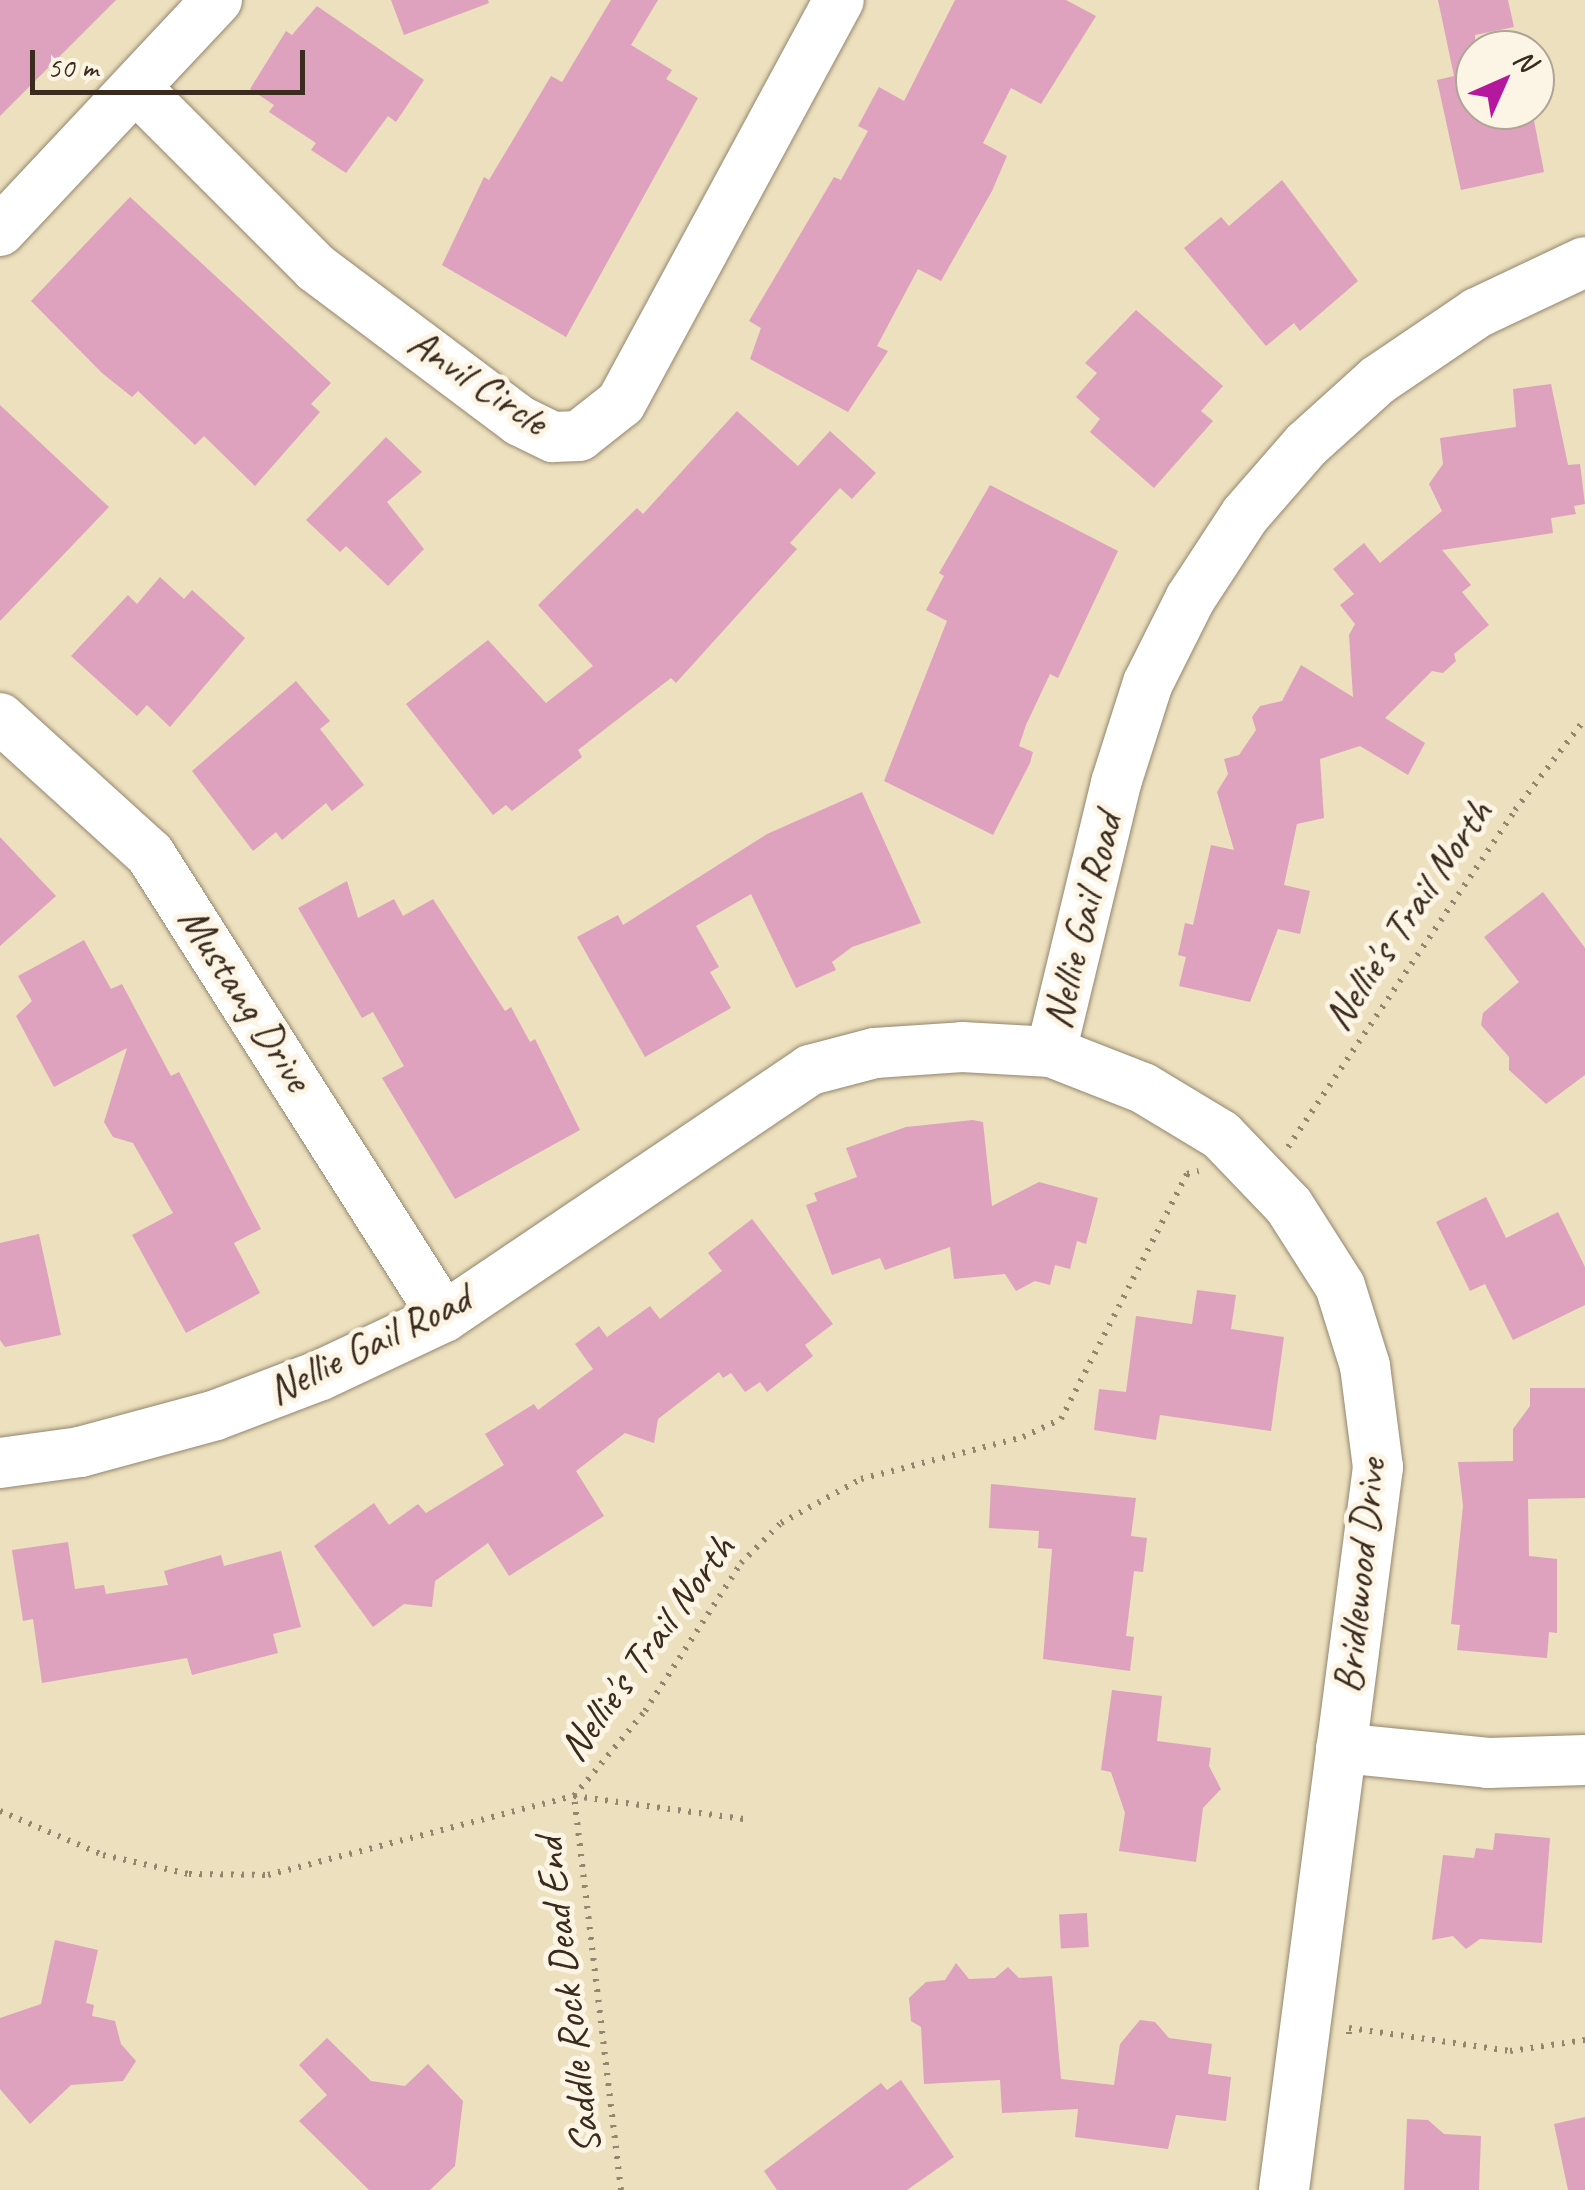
<!DOCTYPE html>
<style>
body{margin:0}
#map{position:relative;width:1585px;height:2190px;overflow:hidden;background:#ece0be;font-family:Caveat,sans-serif}
div>[style]{position:absolute}
[style*='--x']{left:calc(var(--x)*1px);top:calc(var(--y)*1px);width:calc(var(--w)*1px);rotate:calc(var(--a)*1deg)}
.building>*{inset:0;background:#dea2be;transform-origin:0 0}
.path>*{height:6px;margin-top:-3px;transform-origin:0;background:repeating-linear-gradient(90deg,#94856e 0 2.5px,transparent 0 10.5px)}
.roads{filter:drop-shadow(0 0 2px #94856e) drop-shadow(0 0 2px #94856e)}
.minor>*{height:50px;margin:-25px;padding:0 25px;transform-origin:25px;border-radius:25px;background:#fff}
span{translate:-50% -50%;white-space:nowrap;text-align:center;line-height:1.15;-webkit-text-stroke:10px #fcf5e5;paint-order:stroke}
.street-label{font-size:42px;color:#3b2a1e}
.north{position:absolute;left:1455px;top:30px;width:100px;height:100px;box-sizing:border-box;background:#fcf5e5;border:2px solid #afa495;border-radius:50%;rotate:45deg;font-size:28px;font-weight:700;line-height:40px;text-align:center;color:#3b2a1e}
.north::after{content:'';display:block;margin:auto;width:35px;height:45px;background:#b5179e;clip-path:polygon(50% 0,100% 100%,50% 72%,0 100%)}
.scale{position:absolute;left:30px;top:50px;width:275px;height:45px;box-sizing:border-box;border:5px solid #3b2a1e;border-top:0;padding-left:12px;font-size:30px;line-height:35px;white-space:nowrap;color:#3b2a1e;-webkit-text-stroke:8px #fcf5e5;paint-order:stroke}
</style>
<div id="map">
<div class="building">
<i style="clip-path:polygon(0 0,116px 0,0 116px)"></i>
<i style="clip-path:polygon(391px 0,488px 0,489px 3px,404px 35px)"></i>
<i style="clip-path:polygon(611px 0,658px 0,631px 45px,672px 70px,666px 79px,698px 98px,566px 337px,442px 265px,484px 177px,489px 180px,551px 76px,562px 82px)"></i>
<i style="clip-path:polygon(955px 0,1066px 0,1096px 16px,1041px 104px,1011px 88px,983px 143px,1007px 156px,992px 191px,941px 281px,918px 269px,877px 346px,888px 351px,848px 412px,750px 359px,761px 328px,749px 321px,834px 177px,841px 180px,868px 131px,858px 126px,879px 87px,904px 101px)"></i>
<i style="clip-path:polygon(1438px 0,1508px 0,1514px 27px,1475px 35px,1475px 110px,1532px 110px,1544px 172px,1461px 190px,1437px 80px,1454px 76px)"></i>
<i style="clip-path:polygon(317px 6px,424px 80px,396px 122px,388px 116px,346px 173px,311px 150px,316px 143px,269px 112px,274px 105px,250px 89px,286px 31px,292px 35px)"></i>
<i style="clip-path:polygon(1282px 180px,1358px 281px,1300px 331px,1294px 323px,1266px 346px,1184px 248px,1221px 217px,1229px 226px)"></i>
<i style="clip-path:polygon(130px 197px,331px 383px,311px 404px,320px 412px,255px 486px,204px 436px,195px 445px,138px 391px,132px 397px,102px 373px,31px 301px)"></i>
<i style="clip-path:polygon(1136px 310px,1223px 386px,1201px 411px,1213px 421px,1154px 488px,1090px 432px,1100px 419px,1076px 397px,1097px 373px,1085px 363px)"></i>
<i style="clip-path:polygon(1551px 384px,1568px 465px,1580px 464px,1585px 504px,1574px 506px,1576px 514px,1551px 518px,1553px 533px,1442px 550px,1471px 585px,1462px 592px,1489px 625px,1454px 654px,1456px 661px,1443px 673px,1432px 671px,1385px 718px,1425px 743px,1408px 775px,1360px 746px,1320px 759px,1324px 818px,1297px 824px,1284px 885px,1310px 891px,1300px 934px,1278px 929px,1250px 1002px,1179px 986px,1186px 957px,1178px 955px,1185px 923px,1193px 925px,1211px 845px,1234px 850px,1217px 792px,1228px 774px,1224px 759px,1239px 755px,1256px 730px,1252px 717px,1260px 706px,1282px 701px,1301px 665px,1353px 697px,1349px 635px,1355px 624px,1340px 605px,1354px 594px,1333px 569px,1364px 543px,1380px 563px,1442px 511px,1429px 484px,1443px 464px,1440px 438px,1516px 427px,1513px 389px)"></i>
<i style="clip-path:polygon(0 405px,109px 507px,0 621px)"></i>
<i style="clip-path:polygon(737px 411px,798px 466px,830px 431px,876px 473px,852px 499px,840px 488px,790px 543px,797px 549px,676px 683px,671px 678px,578px 750px,582px 757px,512px 811px,506px 805px,493px 815px,406px 704px,488px 640px,546px 703px,593px 666px,538px 605px,637px 508px,643px 514px)"></i>
<i style="clip-path:polygon(386px 437px,422px 472px,387px 502px,424px 549px,388px 586px,346px 546px,340px 552px,306px 520px)"></i>
<i style="clip-path:polygon(990px 485px,1118px 551px,1058px 678px,1050px 674px,1026px 725px,1019px 746px,1033px 752px,1030px 763px,993px 835px,884px 781px,947px 621px,926px 610px,944px 576px,939px 573px)"></i>
<i style="clip-path:polygon(160px 577px,184px 599px,192px 590px,245px 638px,170px 727px,147px 705px,137px 716px,71px 656px,128px 595px,137px 604px)"></i>
<i style="clip-path:polygon(296px 681px,330px 721px,320px 729px,364px 785px,332px 811px,326px 803px,282px 840px,276px 832px,253px 851px,192px 771px)"></i>
<i style="clip-path:polygon(862px 792px,921px 923px,852px 947px,832px 962px,836px 970px,796px 988px,751px 894px,696px 926px,719px 967px,710px 972px,731px 1008px,645px 1057px,577px 937px,618px 915px,623px 925px,767px 834px)"></i>
<i style="clip-path:polygon(0 837px,56px 896px,0 946px)"></i>
<i style="clip-path:polygon(347px 881px,358px 918px,394px 899px,403px 916px,433px 899px,505px 1011px,511px 1007px,530px 1042px,535px 1039px,580px 1130px,455px 1199px,382px 1078px,404px 1066px,373px 1012px,362px 1018px,298px 908px)"></i>
<i style="clip-path:polygon(1543px 892px,1585px 948px,1585px 1075px,1546px 1104px,1509px 1070px,1509px 1057px,1481px 1025px,1483px 1013px,1519px 982px,1484px 937px)"></i>
<i style="clip-path:polygon(84px 940px,111px 989px,122px 984px,171px 1076px,179px 1072px,261px 1229px,234px 1243px,260px 1293px,186px 1333px,132px 1235px,173px 1213px,133px 1143px,113px 1137px,104px 1122px,127px 1048px,54px 1087px,16px 1016px,32px 1001px,18px 976px)"></i>
<i style="clip-path:polygon(973px 1120px,983px 1122px,992px 1206px,1039px 1182px,1098px 1198px,1086px 1244px,1077px 1241px,1070px 1269px,1055px 1265px,1050px 1285px,1035px 1281px,1016px 1291px,1005px 1274px,954px 1279px,950px 1247px,885px 1270px,880px 1258px,832px 1275px,806px 1205px,817px 1201px,814px 1193px,857px 1177px,846px 1148px,906px 1127px)"></i>
<i style="clip-path:polygon(1486px 1197px,1506px 1238px,1558px 1212px,1585px 1267px,1585px 1305px,1513px 1340px,1485px 1284px,1470px 1291px,1436px 1222px)"></i>
<i style="clip-path:polygon(752px 1219px,833px 1324px,805px 1345px,813px 1356px,767px 1392px,760px 1382px,745px 1392px,731px 1373px,723px 1378px,719px 1372px,658px 1419px,654px 1443px,625px 1433px,576px 1471px,604px 1516px,509px 1576px,488px 1543px,435px 1581px,432px 1607px,404px 1604px,373px 1627px,314px 1546px,374px 1503px,389px 1525px,418px 1504px,426px 1513px,504px 1465px,485px 1434px,534px 1404px,538px 1410px,593px 1369px,575px 1344px,599px 1326px,607px 1337px,650px 1306px,660px 1319px,722px 1271px,708px 1253px)"></i>
<i style="clip-path:polygon(39px 1234px,61px 1335px,5px 1347px,0 1340px,0 1243px)"></i>
<i style="clip-path:polygon(1197px 1290px,1236px 1295px,1231px 1329px,1284px 1337px,1271px 1431px,1160px 1415px,1156px 1440px,1094px 1430px,1099px 1389px,1126px 1392px,1136px 1316px,1192px 1324px)"></i>
<i style="clip-path:polygon(1530px 1388px,1585px 1388px,1585px 1498px,1528px 1499px,1529px 1556px,1557px 1559px,1557px 1633px,1549px 1632px,1547px 1658px,1457px 1650px,1460px 1625px,1451px 1624px,1463px 1506px,1458px 1462px,1513px 1461px,1513px 1429px,1530px 1406px)"></i>
<i style="clip-path:polygon(991px 1484px,1136px 1498px,1131px 1536px,1147px 1538px,1143px 1572px,1134px 1571px,1126px 1636px,1134px 1637px,1130px 1671px,1043px 1659px,1052px 1549px,1038px 1548px,1039px 1531px,989px 1528px)"></i>
<i style="clip-path:polygon(68px 1542px,75px 1589px,104px 1585px,106px 1594px,168px 1585px,164px 1571px,221px 1555px,224px 1566px,281px 1551px,301px 1627px,273px 1634px,278px 1653px,192px 1675px,187px 1658px,42px 1683px,33px 1619px,23px 1621px,12px 1550px)"></i>
<i style="clip-path:polygon(1112px 1690px,1162px 1696px,1157px 1741px,1211px 1748px,1209px 1766px,1221px 1789px,1203px 1808px,1196px 1862px,1119px 1851px,1125px 1813px,1111px 1772px,1101px 1770px)"></i>
<i style="clip-path:polygon(1495px 1833px,1550px 1838px,1542px 1943px,1480px 1939px,1466px 1949px,1453px 1936px,1432px 1940px,1443px 1855px,1474px 1858px,1476px 1848px,1493px 1850px)"></i>
<i style="left:1087px;top:1913px;width:34px;height:28px;rotate:87deg"></i>
<i style="clip-path:polygon(55px 1940px,98px 1950px,86px 2003px,94px 2005px,92px 2016px,115px 2021px,121px 2044px,136px 2061px,123px 2081px,71px 2085px,30px 2124px,0 2089px,0 2018px,41px 2004px)"></i>
<i style="clip-path:polygon(956px 1963px,969px 1979px,995px 1978px,1008px 1967px,1019px 1978px,1052px 1976px,1061px 2079px,1114px 2085px,1120px 2044px,1140px 2020px,1155px 2022px,1169px 2038px,1212px 2044px,1208px 2074px,1231px 2077px,1226px 2121px,1176px 2115px,1168px 2149px,1075px 2137px,1078px 2109px,1002px 2113px,1000px 2080px,924px 2084px,921px 2027px,911px 2021px,909px 1998px,926px 1982px,945px 1980px)"></i>
<i style="clip-path:polygon(327px 2038px,371px 2081px,405px 2086px,428px 2064px,463px 2101px,455px 2166px,430px 2190px,369px 2190px,299px 2121px,327px 2095px,299px 2065px)"></i>
<i style="clip-path:polygon(901px 2080px,954px 2157px,907px 2190px,777px 2190px,764px 2171px,881px 2083px,887px 2090px)"></i>
<i style="clip-path:polygon(1585px 2117px,1585px 2190px,1568px 2190px,1554px 2124px)"></i>
<i style="clip-path:polygon(1407px 2119px,1428px 2120px,1444px 2134px,1481px 2136px,1479px 2190px,1404px 2190px)"></i>
</div>
<div class="path">
<i style="--x:1288;--y:1147;--w:406;--a:-56"></i>
<i style="--x:1515;--y:810;--w:115;--a:-52.4"></i>
<i style="--x:0;--y:1811;--w:112;--a:23.1"></i>
<i style="--x:103;--y:1855;--w:88;--a:12.5"></i>
<i style="--x:189;--y:1874;--w:79;--a:0.7"></i>
<i style="--x:268;--y:1875;--w:316;--a:-14.5"></i>
<i style="--x:574;--y:1796;--w:111;--a:-50.1"></i>
<i style="--x:645;--y:1711;--w:176;--a:-57"></i>
<i style="--x:741;--y:1563;--w:57;--a:-45"></i>
<i style="--x:781;--y:1523;--w:91;--a:-28.8"></i>
<i style="--x:861;--y:1479;--w:167;--a:-14.5"></i>
<i style="--x:1023;--y:1437;--w:42;--a:-25.3"></i>
<i style="--x:1061;--y:1419;--w:276;--a:-62.8"></i>
<i style="--x:1187;--y:1174;--w:12;--a:-14"></i>
<i style="--x:1349;--y:2034;--w:6;--a:-90"></i>
<i style="--x:1349;--y:2028;--w:163;--a:8.1"></i>
<i style="--x:1510;--y:2051;--w:76;--a:-8.3"></i>
<i style="--x:621;--y:2190;--w:397;--a:-96.8"></i>
<i style="--x:574;--y:1796;--w:173;--a:7.7"></i>
</div>
<div class="roads">
<div class="minor">
<i style="--x:138;--y:90;--w:252;--a:45"></i>
<i style="--x:316;--y:268;--w:255;--a:36.9"></i>
<i style="--x:520;--y:421;--w:37;--a:26"></i>
<i style="--x:553;--y:437;--w:26;--a:-2"></i>
<i style="--x:579;--y:436;--w:53;--a:-38.2"></i>
<i style="--x:621;--y:403;--w:458;--a:-61.6"></i>
<i style="--x:0;--y:231;--w:317;--a:-46.8"></i>
<i style="--x:0;--y:718;--w:202;--a:42.2"></i>
<i style="--x:150;--y:854;--w:548;--a:57.58"></i>
<i style="--x:1051;--y:1052;--w:277;--a:-76.4"></i>
<i style="--x:1116;--y:783;--w:105;--a:-72.3"></i>
<i style="--x:1148;--y:683;--w:94;--a:-63.4"></i>
<i style="--x:1190;--y:599;--w:100;--a:-56.8"></i>
<i style="--x:1245;--y:515;--w:93;--a:-48.9"></i>
<i style="--x:1306;--y:445;--w:97;--a:-42.1"></i>
<i style="--x:1378;--y:380;--w:120;--a:-34.1"></i>
<i style="--x:1477;--y:313;--w:119;--a:-25.3"></i>
<i style="--x:0;--y:1463;--w:81;--a:-7.8"></i>
<i style="--x:80;--y:1452;--w:141;--a:-15.2"></i>
<i style="--x:216;--y:1415;--w:112;--a:-20.9"></i>
<i style="--x:321;--y:1375;--w:136;--a:-25.2"></i>
<i style="--x:444;--y:1317;--w:442;--a:-34"></i>
<i style="--x:810;--y:1070;--w:67;--a:-14.7"></i>
<i style="--x:875;--y:1053;--w:87;--a:-3.9"></i>
<i style="--x:962;--y:1047;--w:89;--a:3.2"></i>
<i style="--x:1051;--y:1052;--w:99;--a:21.4"></i>
<i style="--x:1143;--y:1088;--w:91;--a:31.1"></i>
<i style="--x:1221;--y:1135;--w:98;--a:46.2"></i>
<i style="--x:1289;--y:1206;--w:95;--a:57.5"></i>
<i style="--x:1340;--y:1286;--w:84;--a:72.6"></i>
<i style="--x:1365;--y:1366;--w:102;--a:82.7"></i>
<i style="--x:1378;--y:1467;--w:729;--a:97.41"></i>
<i style="--x:1341;--y:1748;--w:148;--a:5.8"></i>
<i style="--x:1488;--y:1763;--w:97;--a:-1.8"></i>
</div>
</div>
<div class="street-label">
<span style="left:478px;top:382px;rotate:34deg">Anvil Circle</span>
<span style="left:1408px;top:915px;rotate:-56deg">Nellie's Trail North</span>
<span style="left:1083px;top:921px;rotate:-76deg">Nellie Gail Road</span>
<span style="left:245px;top:999px;rotate:57deg">Mustang Drive</span>
<span style="left:369px;top:1345px;rotate:-26deg">Nellie Gail Road</span>
<span style="left:1360px;top:1576px;rotate:-84deg">Bridlewood Drive</span>
<span style="left:647px;top:1648px;rotate:-54deg">Nellie's Trail North</span>
<span style="left:568px;top:1996px;rotate:-97deg">Saddle Rock Dead End</span>
</div>
<div class="north">N</div>
<div class="scale">50 m</div>
</div>
